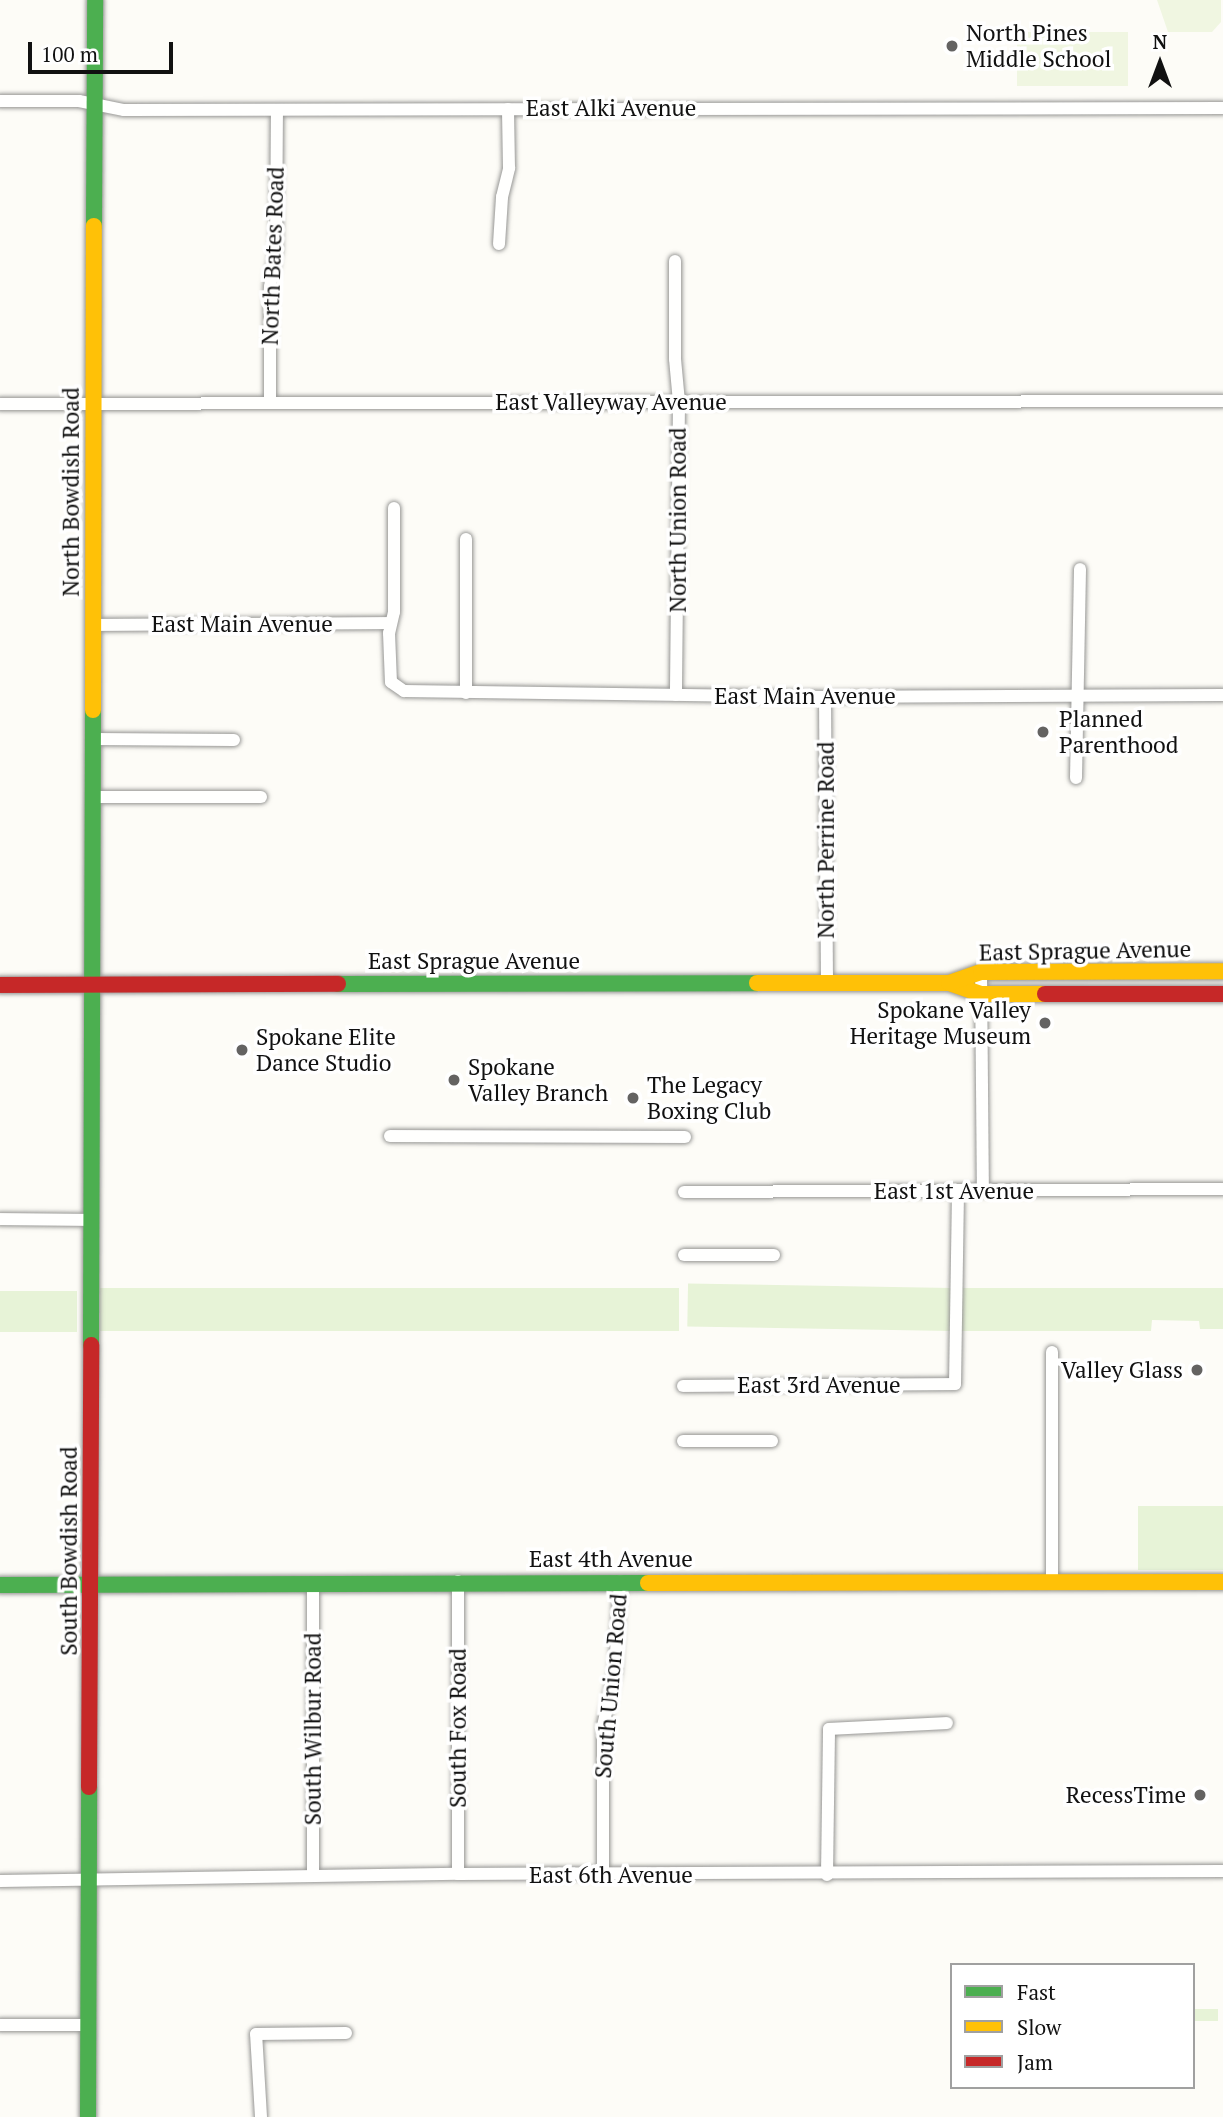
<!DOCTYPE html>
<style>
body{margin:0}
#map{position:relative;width:1223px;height:2117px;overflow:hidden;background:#fdfcf7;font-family:"PT Serif",serif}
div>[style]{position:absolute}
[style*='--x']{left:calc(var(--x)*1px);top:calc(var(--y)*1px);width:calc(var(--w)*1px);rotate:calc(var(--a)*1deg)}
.green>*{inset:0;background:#e7f3d7;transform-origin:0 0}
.pitch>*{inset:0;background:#f0f6e1;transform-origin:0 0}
.roads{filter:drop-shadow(0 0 2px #979795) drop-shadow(0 0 2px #979795)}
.street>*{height:12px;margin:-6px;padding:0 6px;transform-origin:6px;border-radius:6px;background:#fffffe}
.fast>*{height:16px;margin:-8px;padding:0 8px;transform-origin:8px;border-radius:8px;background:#4caf50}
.slow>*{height:16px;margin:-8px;padding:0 8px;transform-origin:8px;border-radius:8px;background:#ffc107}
.jam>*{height:16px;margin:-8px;padding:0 8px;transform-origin:8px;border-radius:8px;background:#c62828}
.dots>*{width:19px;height:19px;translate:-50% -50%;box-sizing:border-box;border:4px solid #fff;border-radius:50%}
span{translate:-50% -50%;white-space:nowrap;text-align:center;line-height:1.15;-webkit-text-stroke:7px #fff;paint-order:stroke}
.poi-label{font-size:23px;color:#111}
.left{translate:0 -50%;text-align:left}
.right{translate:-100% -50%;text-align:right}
.street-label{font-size:23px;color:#111}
.legend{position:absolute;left:950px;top:1963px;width:245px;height:126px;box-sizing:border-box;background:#fff;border:2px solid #a0a0a0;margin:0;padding:9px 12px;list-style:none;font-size:21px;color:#111}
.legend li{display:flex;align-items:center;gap:14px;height:35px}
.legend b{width:35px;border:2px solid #a0a0a0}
.north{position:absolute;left:1125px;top:28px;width:70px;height:70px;-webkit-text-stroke:5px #fff;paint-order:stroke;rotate:0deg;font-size:19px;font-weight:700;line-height:28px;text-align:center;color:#111}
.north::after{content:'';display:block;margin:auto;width:24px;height:32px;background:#111;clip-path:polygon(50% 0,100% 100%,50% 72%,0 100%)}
.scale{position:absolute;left:28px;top:42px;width:145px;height:32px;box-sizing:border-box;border:4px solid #111;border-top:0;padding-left:9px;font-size:21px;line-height:24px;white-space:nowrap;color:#111;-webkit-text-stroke:5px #fff;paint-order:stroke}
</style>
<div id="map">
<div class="green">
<i style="left:679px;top:1288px;width:43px;height:579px;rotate:90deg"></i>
<i style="left:951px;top:1288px;width:43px;height:263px;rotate:91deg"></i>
<i style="clip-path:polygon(960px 1288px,1223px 1288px,1223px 1329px,1200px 1329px,1199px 1321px,1152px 1320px,1151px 1331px,960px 1331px)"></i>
<i style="left:77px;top:1291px;width:41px;height:77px;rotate:90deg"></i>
<i style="left:1138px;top:1506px;width:85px;height:64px"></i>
<i style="left:1193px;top:2009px;width:25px;height:12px"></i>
</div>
<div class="pitch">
<i style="clip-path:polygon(1157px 0,1221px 0,1221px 22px,1212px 32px,1168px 32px)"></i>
<i style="left:1017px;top:32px;width:111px;height:54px"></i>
</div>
<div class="roads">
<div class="street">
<i style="--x:0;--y:101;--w:79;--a:0"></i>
<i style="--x:79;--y:101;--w:46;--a:11.3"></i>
<i style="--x:124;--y:110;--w:1099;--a:-0.1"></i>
<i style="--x:499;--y:244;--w:47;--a:-86.3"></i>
<i style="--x:502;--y:197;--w:30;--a:-76"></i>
<i style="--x:509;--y:168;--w:59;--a:-91"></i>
<i style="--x:675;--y:261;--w:98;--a:90"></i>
<i style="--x:675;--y:359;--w:43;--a:84.7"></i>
<i style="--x:679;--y:402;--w:293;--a:90.6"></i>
<i style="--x:270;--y:403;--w:116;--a:-90"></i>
<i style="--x:270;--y:287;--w:39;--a:-81"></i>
<i style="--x:276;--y:248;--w:138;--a:-89.6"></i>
<i style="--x:0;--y:404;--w:1223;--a:-0.14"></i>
<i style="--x:394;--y:508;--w:104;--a:90"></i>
<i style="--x:394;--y:612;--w:22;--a:103"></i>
<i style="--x:389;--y:633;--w:49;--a:87.7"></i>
<i style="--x:391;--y:682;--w:16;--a:35"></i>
<i style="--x:404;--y:691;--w:421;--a:0.8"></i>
<i style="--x:825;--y:697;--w:398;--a:-0.3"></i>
<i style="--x:94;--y:625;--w:297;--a:-0.4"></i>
<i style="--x:466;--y:693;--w:154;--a:-90"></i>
<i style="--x:825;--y:697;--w:286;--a:89.6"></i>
<i style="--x:93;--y:739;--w:141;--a:0.4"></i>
<i style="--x:1076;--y:778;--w:209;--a:-88.9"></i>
<i style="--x:93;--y:797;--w:168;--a:0"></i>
<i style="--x:981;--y:972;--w:219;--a:89.5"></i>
<i style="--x:390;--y:1136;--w:295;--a:0.2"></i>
<i style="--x:684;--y:1192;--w:539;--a:-0.32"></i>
<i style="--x:0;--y:1219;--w:91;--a:0.6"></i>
<i style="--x:684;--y:1255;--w:90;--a:0"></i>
<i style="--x:683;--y:1386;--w:272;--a:-0.4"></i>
<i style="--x:955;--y:1384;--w:193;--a:-89.1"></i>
<i style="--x:683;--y:1441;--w:89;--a:0"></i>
<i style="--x:1052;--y:1581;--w:229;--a:-90"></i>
<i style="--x:458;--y:1874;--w:293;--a:-90"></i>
<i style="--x:603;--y:1875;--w:149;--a:-90"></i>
<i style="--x:603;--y:1726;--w:55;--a:-77.5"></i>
<i style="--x:615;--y:1672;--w:91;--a:-86.9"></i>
<i style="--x:827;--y:1875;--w:146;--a:-89.2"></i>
<i style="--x:829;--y:1729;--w:118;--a:-2.9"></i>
<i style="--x:313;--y:1876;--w:293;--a:-90"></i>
<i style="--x:0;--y:1881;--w:458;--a:-0.9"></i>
<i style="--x:458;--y:1874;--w:765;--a:-0.22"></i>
<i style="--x:0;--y:2025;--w:89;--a:0"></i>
<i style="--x:261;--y:2117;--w:83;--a:-93.4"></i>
<i style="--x:256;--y:2034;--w:90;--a:-0.6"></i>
</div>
<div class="fast">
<i style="--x:94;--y:226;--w:226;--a:-89.7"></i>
<i style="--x:338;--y:984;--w:419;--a:-0.1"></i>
<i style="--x:91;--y:1345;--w:635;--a:-89.82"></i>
<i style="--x:0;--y:1585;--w:648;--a:-0.18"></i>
<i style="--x:88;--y:2117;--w:330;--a:-89.8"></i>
</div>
<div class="slow">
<i style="--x:93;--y:710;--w:484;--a:-89.9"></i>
<i style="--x:757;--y:983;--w:192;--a:0"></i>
<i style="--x:949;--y:983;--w:34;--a:19"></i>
<i style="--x:981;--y:994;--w:64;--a:0"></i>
<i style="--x:949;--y:983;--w:34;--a:-19"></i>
<i style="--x:981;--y:972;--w:242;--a:-0.2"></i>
<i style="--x:648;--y:1583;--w:575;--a:-0.1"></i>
</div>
<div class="jam">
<i style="--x:0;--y:985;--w:338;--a:-0.2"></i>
<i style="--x:1045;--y:994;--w:178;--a:0"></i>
<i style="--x:89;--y:1787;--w:442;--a:-89.7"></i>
</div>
</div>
<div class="dots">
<i style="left:952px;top:46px;background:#646362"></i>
<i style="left:1043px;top:732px;background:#646362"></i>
<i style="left:1045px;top:1023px;background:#646362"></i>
<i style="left:242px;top:1050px;background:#646362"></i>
<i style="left:454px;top:1080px;background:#646362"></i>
<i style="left:633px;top:1098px;background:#646362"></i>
<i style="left:1197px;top:1370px;background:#646362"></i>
<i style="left:1200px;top:1795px;background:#646362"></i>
</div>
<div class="poi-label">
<span class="left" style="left:966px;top:46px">North Pines<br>Middle School</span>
<span class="left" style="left:1059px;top:732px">Planned<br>Parenthood</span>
<span class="right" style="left:1031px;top:1023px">Spokane Valley<br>Heritage Museum</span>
<span class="left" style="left:256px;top:1050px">Spokane Elite<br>Dance Studio</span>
<span class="left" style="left:468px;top:1080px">Spokane<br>Valley Branch</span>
<span class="left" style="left:647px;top:1098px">The Legacy<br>Boxing Club</span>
<span class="right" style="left:1183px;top:1370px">Valley Glass</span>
<span class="right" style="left:1186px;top:1795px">RecessTime</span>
</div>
<div class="street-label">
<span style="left:611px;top:108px">East Alki Avenue</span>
<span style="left:273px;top:256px;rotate:-88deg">North Bates Road</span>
<span style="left:611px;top:402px">East Valleyway Avenue</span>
<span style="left:71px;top:492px;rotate:-90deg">North Bowdish Road</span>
<span style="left:678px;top:520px;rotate:-90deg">North Union Road</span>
<span style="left:242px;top:624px">East Main Avenue</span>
<span style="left:805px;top:696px">East Main Avenue</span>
<span style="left:826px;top:840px;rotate:-90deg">North Perrine Road</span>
<span style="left:1085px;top:951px;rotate:-1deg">East Sprague Avenue</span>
<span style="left:474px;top:961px">East Sprague Avenue</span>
<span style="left:954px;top:1191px">East 1st Avenue</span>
<span style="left:819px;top:1385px">East 3rd Avenue</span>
<span style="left:69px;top:1551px;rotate:-90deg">South Bowdish Road</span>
<span style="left:611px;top:1559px">East 4th Avenue</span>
<span style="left:611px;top:1686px;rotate:-85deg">South Union Road</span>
<span style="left:458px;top:1728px;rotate:-90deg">South Fox Road</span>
<span style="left:313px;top:1729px;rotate:-90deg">South Wilbur Road</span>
<span style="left:611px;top:1875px">East 6th Avenue</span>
</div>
<ul class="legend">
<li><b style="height:9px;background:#4caf50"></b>Fast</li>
<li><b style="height:9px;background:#ffc107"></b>Slow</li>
<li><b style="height:9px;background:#c62828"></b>Jam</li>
</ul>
<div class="north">N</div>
<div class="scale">100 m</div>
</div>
